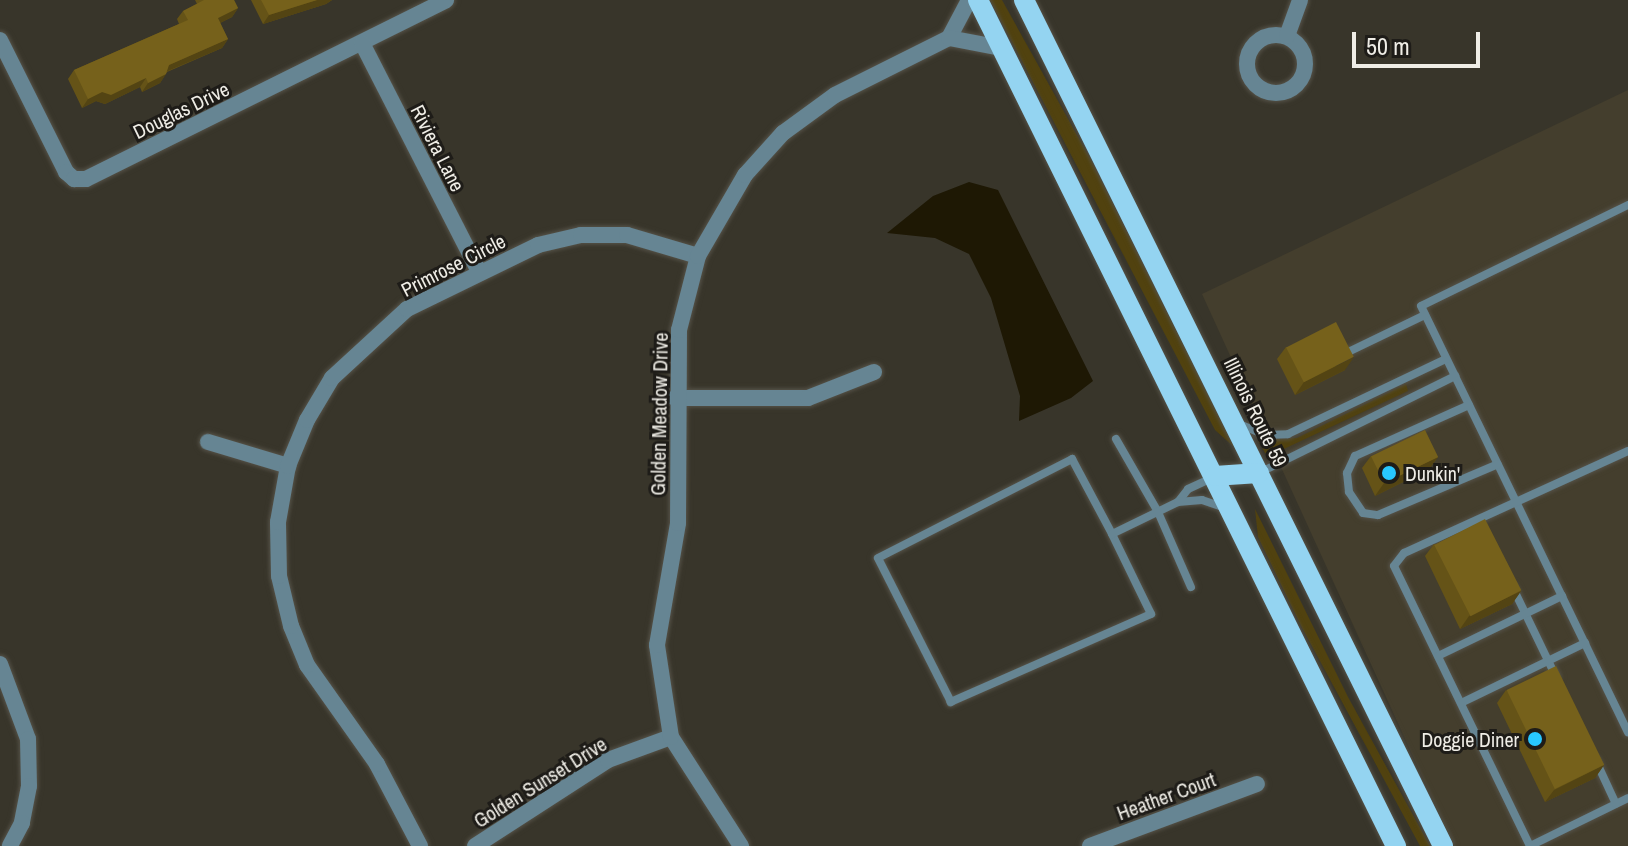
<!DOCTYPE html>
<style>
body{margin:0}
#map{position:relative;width:1628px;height:846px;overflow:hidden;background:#38352a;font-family:"Archivo Narrow",sans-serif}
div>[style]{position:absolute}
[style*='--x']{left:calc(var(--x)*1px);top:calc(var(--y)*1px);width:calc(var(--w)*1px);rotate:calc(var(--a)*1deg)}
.built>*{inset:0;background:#443e2d}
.green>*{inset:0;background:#51420f}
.water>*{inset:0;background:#1e1804}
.roads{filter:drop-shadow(0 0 2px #555248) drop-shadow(0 0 2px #555248)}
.lane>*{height:8px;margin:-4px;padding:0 4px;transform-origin:4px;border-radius:4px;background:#668593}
.street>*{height:16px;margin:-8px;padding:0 8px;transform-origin:8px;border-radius:8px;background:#668593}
.street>.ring{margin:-8px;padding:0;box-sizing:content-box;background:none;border:16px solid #668593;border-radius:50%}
.primary>*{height:20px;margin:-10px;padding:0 10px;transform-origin:10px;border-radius:10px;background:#94d4f1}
.wall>*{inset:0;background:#655317}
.shaded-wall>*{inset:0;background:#534413}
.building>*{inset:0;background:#76611b;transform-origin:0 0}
.dots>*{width:22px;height:22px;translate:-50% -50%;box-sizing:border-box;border:4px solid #1e1c18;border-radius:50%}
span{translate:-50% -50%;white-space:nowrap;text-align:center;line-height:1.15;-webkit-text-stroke:6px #1e1c18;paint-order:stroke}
.street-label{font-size:20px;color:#efede6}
.poi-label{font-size:20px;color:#efede6}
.left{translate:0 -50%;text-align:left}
.right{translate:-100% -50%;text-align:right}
.scale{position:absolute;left:1352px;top:32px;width:128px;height:36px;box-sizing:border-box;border:4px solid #efede6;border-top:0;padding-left:10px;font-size:24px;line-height:28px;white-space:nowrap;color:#efede6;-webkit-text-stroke:6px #1e1c18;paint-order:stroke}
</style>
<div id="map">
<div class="built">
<i style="clip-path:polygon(1628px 90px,1628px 846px,1454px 846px,1202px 294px)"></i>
</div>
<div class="green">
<i style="clip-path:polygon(990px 0,1002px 0,1092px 162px,1234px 447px,1215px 430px)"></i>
<i style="clip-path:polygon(1406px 384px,1408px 391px,1273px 454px,1265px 453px,1258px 440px,1297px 438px)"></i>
<i style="clip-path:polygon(1255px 509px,1348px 697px,1430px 846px,1420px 846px,1301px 626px,1258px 537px)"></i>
</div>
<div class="water">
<i style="clip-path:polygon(969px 182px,998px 190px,1093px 381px,1071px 398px,1019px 421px,1020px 396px,991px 298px,969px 254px,935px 238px,887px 233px,933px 196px)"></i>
</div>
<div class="roads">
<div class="lane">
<i style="--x:1628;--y:205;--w:230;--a:154"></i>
<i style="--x:1421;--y:306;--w:474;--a:64.1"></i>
<i style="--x:1344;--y:354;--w:90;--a:-25.7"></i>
<i style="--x:1469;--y:405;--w:125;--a:155.9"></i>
<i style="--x:1355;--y:456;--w:19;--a:115"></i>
<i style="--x:1347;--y:473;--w:19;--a:84"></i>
<i style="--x:1349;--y:492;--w:25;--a:56"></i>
<i style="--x:1363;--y:513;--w:15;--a:8"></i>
<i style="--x:1378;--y:515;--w:130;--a:-23"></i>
<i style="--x:1239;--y:424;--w:28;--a:23"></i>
<i style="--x:1265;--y:435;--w:23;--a:-2"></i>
<i style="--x:1288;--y:434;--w:175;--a:-25.4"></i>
<i style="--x:1116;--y:439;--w:84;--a:60.1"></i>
<i style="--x:1158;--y:512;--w:82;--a:66.3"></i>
<i style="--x:1628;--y:451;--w:246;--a:155.5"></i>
<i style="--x:1404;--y:553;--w:16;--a:128"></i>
<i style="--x:1394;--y:566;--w:311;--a:64.1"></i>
<i style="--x:1530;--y:846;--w:109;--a:-26.1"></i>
<i style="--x:1259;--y:473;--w:219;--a:-26.3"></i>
<i style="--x:1178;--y:502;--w:16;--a:-52"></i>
<i style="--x:1188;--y:489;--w:26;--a:-25"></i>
<i style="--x:1112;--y:534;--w:89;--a:64"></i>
<i style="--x:1151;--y:614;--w:219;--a:156.3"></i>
<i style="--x:951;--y:702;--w:161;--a:-116.9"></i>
<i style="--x:878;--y:558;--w:218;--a:-27"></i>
<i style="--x:1072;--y:459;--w:85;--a:61.9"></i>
<i style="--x:1112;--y:534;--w:73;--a:-25.9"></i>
<i style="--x:1178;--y:502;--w:24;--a:-5"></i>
<i style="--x:1202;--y:500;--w:24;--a:19"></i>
<i style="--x:1513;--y:588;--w:99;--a:64.2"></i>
<i style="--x:1438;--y:656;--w:138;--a:-25.8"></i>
<i style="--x:1461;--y:703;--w:138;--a:-25.8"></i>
<i style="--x:1596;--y:761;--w:47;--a:65.1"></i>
</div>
<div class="street">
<i class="ring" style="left:1247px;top:35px;width:42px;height:42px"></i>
<i style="--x:1287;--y:36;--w:38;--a:-70"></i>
<i style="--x:949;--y:38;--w:43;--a:-62.2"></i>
<i style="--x:0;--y:40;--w:148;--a:63.4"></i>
<i style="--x:66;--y:172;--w:11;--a:41"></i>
<i style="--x:74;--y:179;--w:12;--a:0"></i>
<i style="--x:86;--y:179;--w:402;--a:-26.4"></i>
<i style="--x:362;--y:43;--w:257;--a:62.9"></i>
<i style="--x:675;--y:398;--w:133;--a:0"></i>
<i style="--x:808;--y:398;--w:71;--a:-21.5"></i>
<i style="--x:208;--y:442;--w:84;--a:16.7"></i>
<i style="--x:0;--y:664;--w:80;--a:69.5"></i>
<i style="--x:28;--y:739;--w:47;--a:88.8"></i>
<i style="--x:29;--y:786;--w:38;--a:101"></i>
<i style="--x:22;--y:823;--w:26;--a:118"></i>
<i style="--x:420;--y:846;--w:93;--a:-117.7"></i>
<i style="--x:377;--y:764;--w:121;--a:-125.3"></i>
<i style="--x:307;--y:665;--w:42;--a:-112.3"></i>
<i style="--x:291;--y:626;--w:51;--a:-103.5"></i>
<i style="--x:279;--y:576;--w:54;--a:-91.1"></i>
<i style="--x:278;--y:522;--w:57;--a:-79.9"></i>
<i style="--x:288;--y:466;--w:50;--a:-67.6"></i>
<i style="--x:307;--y:420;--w:49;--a:-59.2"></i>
<i style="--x:332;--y:378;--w:102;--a:-42.6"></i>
<i style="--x:407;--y:309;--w:146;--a:-26"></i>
<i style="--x:538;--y:245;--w:44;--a:-13.1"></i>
<i style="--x:581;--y:235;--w:46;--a:0"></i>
<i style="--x:627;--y:235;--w:74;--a:16.5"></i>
<i style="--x:475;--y:846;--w:158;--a:-32.9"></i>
<i style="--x:608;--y:760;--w:67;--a:-20.1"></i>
<i style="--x:741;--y:846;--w:130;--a:-122.7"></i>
<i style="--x:671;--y:737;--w:93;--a:-98.7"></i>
<i style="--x:657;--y:645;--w:124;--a:-80.2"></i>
<i style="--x:678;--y:523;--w:193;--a:-89.7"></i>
<i style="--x:679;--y:330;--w:76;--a:-75.6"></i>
<i style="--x:698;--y:256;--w:94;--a:-59.9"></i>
<i style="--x:745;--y:175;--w:57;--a:-47.9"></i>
<i style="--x:783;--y:133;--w:64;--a:-36.2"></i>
<i style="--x:835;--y:95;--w:127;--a:-26.6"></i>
<i style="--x:949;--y:38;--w:54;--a:10.7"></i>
<i style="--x:1090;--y:846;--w:178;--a:-20.4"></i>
</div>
<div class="primary">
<i style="--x:978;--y:0;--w:944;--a:63.71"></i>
<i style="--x:1024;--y:0;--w:944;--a:63.65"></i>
<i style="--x:1215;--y:476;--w:44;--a:-3.9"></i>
</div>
</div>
<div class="wall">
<i style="clip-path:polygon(195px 0,234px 0,238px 8px,232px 17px,220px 23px,228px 39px,222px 48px,167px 72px,160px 83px,142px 92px,140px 87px,105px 104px,96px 101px,82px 108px,68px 79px,74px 70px,179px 24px,177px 19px,183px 11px,197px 4px)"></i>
<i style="clip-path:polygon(251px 0,332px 0,326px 4px,263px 24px)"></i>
<i style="clip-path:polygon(1286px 347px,1345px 370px,1295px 395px,1277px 359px)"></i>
<i style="clip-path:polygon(1371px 456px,1438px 457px,1429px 469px,1375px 496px,1362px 468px)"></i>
<i style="clip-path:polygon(1434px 544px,1521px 591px,1512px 604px,1460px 629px,1425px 556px)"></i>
<i style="clip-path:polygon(1506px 690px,1604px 765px,1595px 778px,1545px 802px,1497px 703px)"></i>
</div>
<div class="shaded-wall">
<i style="clip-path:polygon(317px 0,332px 0,326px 4px,263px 24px,269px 15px)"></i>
<i style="clip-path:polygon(238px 8px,232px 17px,212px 27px,218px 18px)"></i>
<i style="clip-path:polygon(228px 39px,222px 48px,163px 73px,169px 65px)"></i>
<i style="clip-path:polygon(166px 74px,160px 83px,142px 92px,148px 83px)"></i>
<i style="clip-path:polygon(146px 78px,140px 87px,105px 104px,96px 101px,82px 108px,88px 99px,102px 92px)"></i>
<i style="clip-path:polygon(1354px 357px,1345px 370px,1295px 395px,1304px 382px)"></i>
<i style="clip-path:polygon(1438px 457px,1429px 469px,1375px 496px,1384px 483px)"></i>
<i style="clip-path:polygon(1521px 591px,1512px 604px,1460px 629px,1469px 616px)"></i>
<i style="clip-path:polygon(1604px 765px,1595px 778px,1545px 802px,1554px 790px)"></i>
</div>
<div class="building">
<i style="clip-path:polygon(204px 0,234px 0,238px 8px,218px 18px,228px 39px,169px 65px,166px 74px,148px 83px,146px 78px,111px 95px,102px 92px,88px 99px,74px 70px,188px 20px,183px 11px)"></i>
<i style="clip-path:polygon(261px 0,317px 0,269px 15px)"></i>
<i style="left:1336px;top:322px;width:39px;height:56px;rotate:63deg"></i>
<i style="left:1425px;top:430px;width:30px;height:60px;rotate:64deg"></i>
<i style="left:1485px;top:519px;width:80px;height:57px;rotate:63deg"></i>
<i style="left:1556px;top:666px;width:110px;height:55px;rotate:64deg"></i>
</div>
<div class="dots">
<i style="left:1389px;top:473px;background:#28c8ff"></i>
<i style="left:1535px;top:739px;background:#28c8ff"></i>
</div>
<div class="street-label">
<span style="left:181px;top:110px;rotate:-26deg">Douglas Drive</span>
<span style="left:438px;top:148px;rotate:63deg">Riviera Lane</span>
<span style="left:453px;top:265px;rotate:-27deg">Primrose Circle</span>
<span style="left:1256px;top:412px;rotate:64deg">Illinois Route 59</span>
<span style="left:659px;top:414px;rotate:-89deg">Golden Meadow Drive</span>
<span style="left:540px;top:782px;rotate:-32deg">Golden Sunset Drive</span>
<span style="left:1166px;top:796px;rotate:-20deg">Heather Court</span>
</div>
<div class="poi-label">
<span class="left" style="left:1405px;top:473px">Dunkin'</span>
<span class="right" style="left:1519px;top:739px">Doggie Diner</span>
</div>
<div class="scale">50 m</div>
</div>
